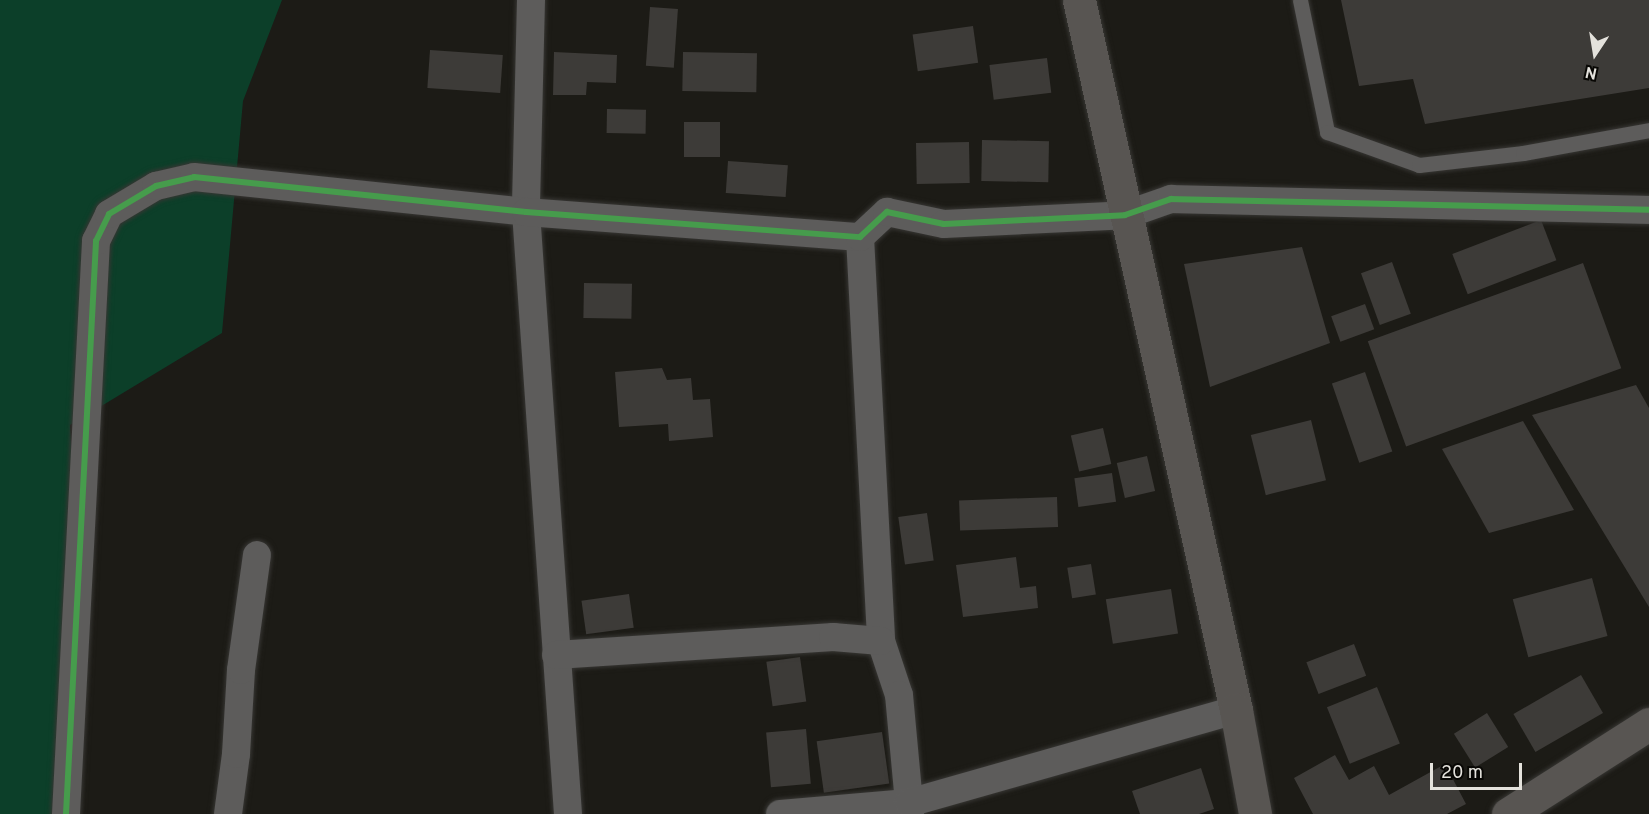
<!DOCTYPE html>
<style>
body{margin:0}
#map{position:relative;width:1649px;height:814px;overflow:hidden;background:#1c1b16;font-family:Overpass,sans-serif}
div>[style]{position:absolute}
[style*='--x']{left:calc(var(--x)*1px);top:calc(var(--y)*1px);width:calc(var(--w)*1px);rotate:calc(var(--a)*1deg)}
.green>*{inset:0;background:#0c3f29}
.building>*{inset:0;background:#3d3b38;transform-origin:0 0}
.roads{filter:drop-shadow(0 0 2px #373633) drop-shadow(0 0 2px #373633)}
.lane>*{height:15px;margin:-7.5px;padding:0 7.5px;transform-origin:7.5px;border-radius:7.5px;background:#5d5c5b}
.street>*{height:28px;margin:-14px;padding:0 14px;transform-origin:14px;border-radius:14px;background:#5d5c5b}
.secondary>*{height:33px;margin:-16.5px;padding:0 16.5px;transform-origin:16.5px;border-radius:16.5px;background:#585552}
.cycleway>*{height:6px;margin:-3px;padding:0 3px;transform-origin:3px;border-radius:3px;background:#469c4c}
span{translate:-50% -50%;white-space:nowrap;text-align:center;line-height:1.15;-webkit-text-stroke:4.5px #080704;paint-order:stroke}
.north{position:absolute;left:1565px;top:24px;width:60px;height:60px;-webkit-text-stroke:4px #080704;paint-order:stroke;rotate:192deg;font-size:16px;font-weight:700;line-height:24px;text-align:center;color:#e4e2dc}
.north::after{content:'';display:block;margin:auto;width:21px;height:27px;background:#e4e2dc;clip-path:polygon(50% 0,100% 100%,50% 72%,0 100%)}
.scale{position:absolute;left:1430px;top:763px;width:92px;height:27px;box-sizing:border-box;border:3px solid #e4e2dc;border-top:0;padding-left:8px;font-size:18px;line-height:21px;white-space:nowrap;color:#e4e2dc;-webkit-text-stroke:4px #080704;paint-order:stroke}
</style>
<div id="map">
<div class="green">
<i style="clip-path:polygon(0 0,282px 0,243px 101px,222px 333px,70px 425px,78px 587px,66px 814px,0 814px)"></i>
</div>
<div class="building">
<i style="clip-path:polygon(1341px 0,1649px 0,1649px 88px,1425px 124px,1413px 79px,1359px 86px)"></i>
<i style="left:650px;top:7px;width:28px;height:59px;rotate:4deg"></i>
<i style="left:973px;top:26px;width:37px;height:61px;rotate:82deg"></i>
<i style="left:430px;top:50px;width:73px;height:38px;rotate:4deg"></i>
<i style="clip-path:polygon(554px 52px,617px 55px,616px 83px,587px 82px,586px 95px,553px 95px)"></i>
<i style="left:683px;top:52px;width:74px;height:39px;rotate:1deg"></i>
<i style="left:1047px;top:58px;width:35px;height:58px;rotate:83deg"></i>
<i style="left:607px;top:109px;width:39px;height:24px;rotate:1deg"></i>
<i style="left:720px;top:122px;width:35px;height:36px;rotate:90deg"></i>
<i style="left:982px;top:140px;width:67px;height:41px;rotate:1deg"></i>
<i style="left:969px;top:142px;width:41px;height:53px;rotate:89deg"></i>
<i style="left:728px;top:161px;width:60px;height:32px;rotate:4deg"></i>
<i style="left:1541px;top:220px;width:43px;height:95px;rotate:69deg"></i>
<i style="clip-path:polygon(1302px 247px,1330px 343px,1210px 387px,1184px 264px)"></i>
<i style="left:1392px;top:262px;width:55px;height:33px;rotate:70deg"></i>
<i style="left:1583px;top:263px;width:112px;height:229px;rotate:70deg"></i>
<i style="left:584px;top:283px;width:48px;height:35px;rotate:1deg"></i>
<i style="left:1365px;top:304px;width:27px;height:36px;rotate:70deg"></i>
<i style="clip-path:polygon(662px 368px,667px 380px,691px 378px,693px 400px,710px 399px,713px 437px,669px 441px,668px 424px,619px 427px,615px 372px)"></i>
<i style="left:1365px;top:372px;width:84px;height:35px;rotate:71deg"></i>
<i style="clip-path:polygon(1636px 385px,1649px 408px,1649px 607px,1532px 415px)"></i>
<i style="left:1311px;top:420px;width:62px;height:62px;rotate:76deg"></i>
<i style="clip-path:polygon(1523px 421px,1574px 510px,1489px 533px,1442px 449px)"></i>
<i style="left:1103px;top:428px;width:37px;height:33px;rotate:77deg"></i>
<i style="left:1147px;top:456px;width:36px;height:31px;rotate:77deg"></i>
<i style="left:1112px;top:473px;width:29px;height:38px;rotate:82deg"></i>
<i style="left:1057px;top:497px;width:30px;height:98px;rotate:88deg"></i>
<i style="left:927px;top:513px;width:48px;height:29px;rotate:82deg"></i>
<i style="clip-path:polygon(1016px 557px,1020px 588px,1036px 586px,1038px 608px,963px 617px,956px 565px)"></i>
<i style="left:1091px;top:564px;width:31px;height:24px;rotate:81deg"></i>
<i style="left:1592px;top:578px;width:60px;height:82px;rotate:75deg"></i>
<i style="left:1171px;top:589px;width:45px;height:66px;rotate:81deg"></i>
<i style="left:629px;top:594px;width:34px;height:48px;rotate:82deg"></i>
<i style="left:1354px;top:644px;width:34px;height:51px;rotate:69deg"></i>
<i style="left:800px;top:657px;width:45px;height:34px;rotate:82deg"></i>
<i style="left:1581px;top:675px;width:44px;height:78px;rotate:60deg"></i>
<i style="left:1377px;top:687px;width:61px;height:54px;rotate:68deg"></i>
<i style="left:1487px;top:713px;width:40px;height:39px;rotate:58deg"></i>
<i style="left:806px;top:729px;width:55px;height:40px;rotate:85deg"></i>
<i style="left:882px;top:732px;width:52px;height:66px;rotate:82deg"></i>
<i style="clip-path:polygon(1335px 755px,1349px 780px,1374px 766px,1389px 795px,1445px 764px,1466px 804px,1447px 814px,1313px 814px,1294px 778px)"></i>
<i style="clip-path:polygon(1201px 768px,1214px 809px,1199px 814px,1140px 814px,1132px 791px)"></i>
</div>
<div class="roads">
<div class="lane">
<i style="--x:1300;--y:0;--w:135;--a:78.4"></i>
<i style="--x:1327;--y:132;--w:98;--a:19.7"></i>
<i style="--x:1419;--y:165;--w:105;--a:-6.6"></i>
<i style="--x:1523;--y:153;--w:128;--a:-10.3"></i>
</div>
<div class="street">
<i style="--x:531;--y:0;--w:212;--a:91.4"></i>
<i style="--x:526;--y:212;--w:603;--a:86.01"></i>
<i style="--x:860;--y:237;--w:405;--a:87"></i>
<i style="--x:881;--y:641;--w:57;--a:71.6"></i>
<i style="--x:899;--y:695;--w:120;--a:84.7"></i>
<i style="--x:556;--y:655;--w:278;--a:-3.7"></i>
<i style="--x:833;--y:637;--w:48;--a:4.8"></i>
<i style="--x:66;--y:814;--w:574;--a:-87"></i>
<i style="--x:96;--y:241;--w:30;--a:-64"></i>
<i style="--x:109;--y:214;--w:55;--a:-30.8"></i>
<i style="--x:156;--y:186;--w:39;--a:-13"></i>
<i style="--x:194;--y:177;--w:334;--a:6"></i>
<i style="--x:526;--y:212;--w:335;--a:4.3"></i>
<i style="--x:860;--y:237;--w:37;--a:-43"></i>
<i style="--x:887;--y:212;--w:58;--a:11.9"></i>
<i style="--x:944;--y:224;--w:181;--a:-2.8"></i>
<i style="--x:1125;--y:215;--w:49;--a:-19.2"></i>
<i style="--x:1171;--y:199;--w:478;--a:1.3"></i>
<i style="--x:228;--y:814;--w:61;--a:-82.4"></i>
<i style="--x:236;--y:754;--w:84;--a:-86.6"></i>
<i style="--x:241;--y:670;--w:116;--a:-82.1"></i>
<i style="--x:780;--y:814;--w:129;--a:-4.9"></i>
<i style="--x:909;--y:803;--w:340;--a:-15.9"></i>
</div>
<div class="secondary">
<i style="--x:1079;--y:0;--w:727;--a:77.53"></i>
<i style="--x:1236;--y:710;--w:106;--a:79.6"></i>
<i style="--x:1508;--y:814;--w:167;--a:-32.6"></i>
</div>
</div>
<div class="cycleway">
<i style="--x:66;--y:814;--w:574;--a:-87"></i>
<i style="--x:96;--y:241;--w:30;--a:-64"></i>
<i style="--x:109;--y:214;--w:55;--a:-30.8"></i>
<i style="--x:156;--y:186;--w:39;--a:-13"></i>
<i style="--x:194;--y:177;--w:334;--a:6"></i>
<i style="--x:526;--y:212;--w:335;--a:4.3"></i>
<i style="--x:860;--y:237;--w:37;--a:-43"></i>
<i style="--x:887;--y:212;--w:58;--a:11.9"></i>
<i style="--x:944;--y:224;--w:181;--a:-2.8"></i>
<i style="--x:1125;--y:215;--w:49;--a:-19.2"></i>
<i style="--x:1171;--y:199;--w:478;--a:1.3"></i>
</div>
<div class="north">N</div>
<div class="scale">20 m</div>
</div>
